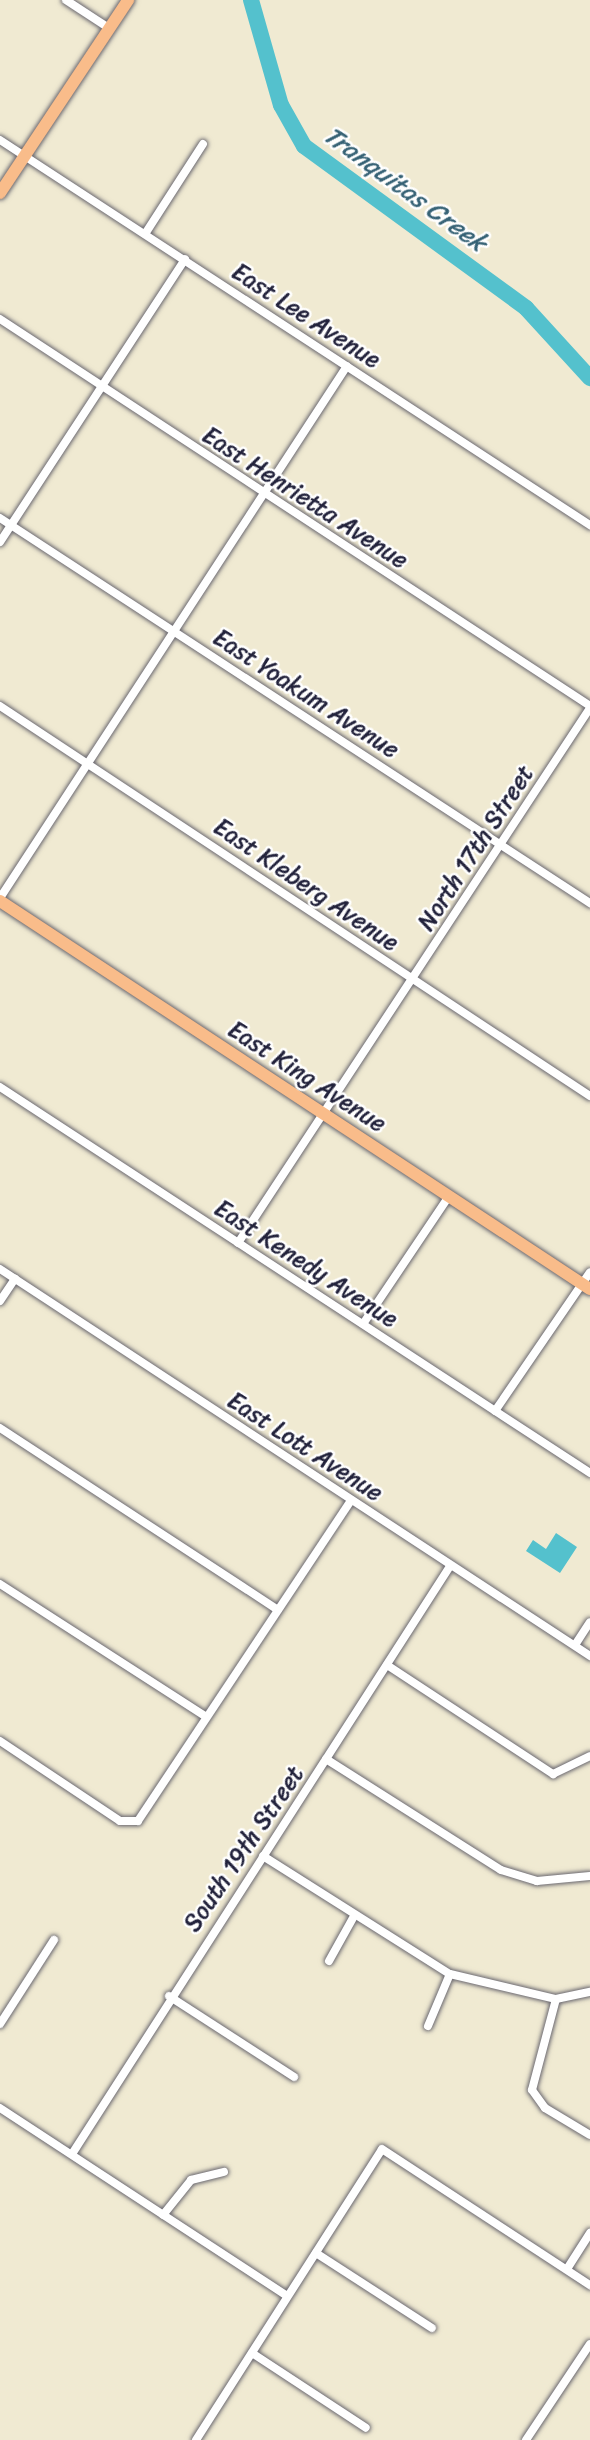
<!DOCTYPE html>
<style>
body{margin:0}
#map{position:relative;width:590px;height:2440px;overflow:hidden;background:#f0ead2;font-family:Sriracha,sans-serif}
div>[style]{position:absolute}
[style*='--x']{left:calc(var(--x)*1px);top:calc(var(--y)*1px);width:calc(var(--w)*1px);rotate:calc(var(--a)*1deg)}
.water>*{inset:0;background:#54c1cd}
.river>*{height:16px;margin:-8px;padding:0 8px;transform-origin:8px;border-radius:8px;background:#54c1cd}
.roads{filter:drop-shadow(0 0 2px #6a6870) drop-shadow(0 0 2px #6a6870)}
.street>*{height:8px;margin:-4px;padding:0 4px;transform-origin:4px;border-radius:4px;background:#fff}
.primary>*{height:12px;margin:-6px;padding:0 6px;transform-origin:6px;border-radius:6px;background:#f9bc8a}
span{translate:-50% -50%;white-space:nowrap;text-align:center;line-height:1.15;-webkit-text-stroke:5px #fff;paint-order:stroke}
.street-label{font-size:24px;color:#22223b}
.water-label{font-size:26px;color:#366275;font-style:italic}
</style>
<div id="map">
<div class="water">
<i style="clip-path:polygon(556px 1533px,577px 1547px,560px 1573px,526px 1551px,533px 1540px,546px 1549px)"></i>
</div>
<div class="river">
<i style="--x:251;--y:0;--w:109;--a:74.1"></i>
<i style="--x:281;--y:105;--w:47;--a:60.7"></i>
<i style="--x:304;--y:146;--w:275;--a:36.1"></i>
<i style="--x:526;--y:308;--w:95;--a:47.6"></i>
</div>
<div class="roads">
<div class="street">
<i style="--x:66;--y:0;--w:51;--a:33.1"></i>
<i style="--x:0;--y:140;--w:705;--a:33.13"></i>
<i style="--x:145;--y:234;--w:107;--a:-57.2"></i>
<i style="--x:0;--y:319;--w:706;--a:33.26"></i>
<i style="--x:0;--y:518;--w:705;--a:33.13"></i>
<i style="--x:0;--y:542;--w:338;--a:-56.8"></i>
<i style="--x:0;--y:706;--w:707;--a:33.47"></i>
<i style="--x:0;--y:898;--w:635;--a:-56.89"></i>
<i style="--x:0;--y:1087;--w:705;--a:33.19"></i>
<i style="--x:238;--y:1243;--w:640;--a:-56.66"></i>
<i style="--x:0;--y:1269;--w:706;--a:33.26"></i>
<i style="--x:0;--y:1301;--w:27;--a:-56"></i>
<i style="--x:363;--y:1324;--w:154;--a:-56.1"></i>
<i style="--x:495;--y:1411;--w:168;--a:-55.6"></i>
<i style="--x:0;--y:1428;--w:332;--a:33.2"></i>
<i style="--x:0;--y:1584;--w:244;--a:32.8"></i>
<i style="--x:575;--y:1645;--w:27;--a:-57"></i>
<i style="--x:387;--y:1665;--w:199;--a:33.3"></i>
<i style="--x:553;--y:1774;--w:41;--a:-25.9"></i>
<i style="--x:0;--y:1741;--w:144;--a:33.7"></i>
<i style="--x:120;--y:1821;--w:18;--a:0"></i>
<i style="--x:138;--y:1821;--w:385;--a:-56.4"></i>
<i style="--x:326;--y:1759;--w:207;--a:32.4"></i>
<i style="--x:501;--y:1870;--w:38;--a:17"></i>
<i style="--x:537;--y:1881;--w:53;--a:-5.4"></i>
<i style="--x:263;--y:1856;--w:221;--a:32.3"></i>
<i style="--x:450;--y:1974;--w:109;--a:13.3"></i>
<i style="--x:556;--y:1999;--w:35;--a:-12"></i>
<i style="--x:329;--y:1961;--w:51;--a:-60.9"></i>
<i style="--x:169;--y:1996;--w:149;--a:32.9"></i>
<i style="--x:556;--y:1999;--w:94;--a:104.8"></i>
<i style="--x:532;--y:2090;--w:22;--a:54"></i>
<i style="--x:545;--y:2108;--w:52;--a:31"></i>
<i style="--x:0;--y:2024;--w:100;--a:-57.3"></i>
<i style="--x:428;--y:2026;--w:56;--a:-67.1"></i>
<i style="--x:0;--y:2108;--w:343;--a:33.2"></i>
<i style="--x:72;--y:2154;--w:699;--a:-57.26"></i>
<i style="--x:163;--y:2215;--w:45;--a:-51.3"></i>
<i style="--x:191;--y:2180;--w:34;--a:-14"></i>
<i style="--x:316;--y:2253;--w:138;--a:32.9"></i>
<i style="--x:567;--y:2269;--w:43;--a:-57.4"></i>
<i style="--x:252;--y:2353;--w:136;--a:33.3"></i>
<i style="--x:196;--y:2440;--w:345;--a:-57.4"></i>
<i style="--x:382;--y:2149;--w:249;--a:33.2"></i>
<i style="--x:526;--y:2440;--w:115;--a:-56.3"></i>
</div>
<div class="primary">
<i style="--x:0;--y:193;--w:232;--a:-56.4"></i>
<i style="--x:0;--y:901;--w:706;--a:33.33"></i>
</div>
</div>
<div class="street-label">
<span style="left:306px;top:316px;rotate:33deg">East Lee Avenue</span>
<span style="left:305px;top:498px;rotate:33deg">East Henrietta Avenue</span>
<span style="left:306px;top:694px;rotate:33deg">East Yoakum Avenue</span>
<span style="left:476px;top:848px;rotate:-57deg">North 17th Street</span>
<span style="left:306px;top:885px;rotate:34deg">East Kleberg Avenue</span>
<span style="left:307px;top:1077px;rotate:33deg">East King Avenue</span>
<span style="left:306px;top:1264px;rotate:33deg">East Kenedy Avenue</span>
<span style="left:305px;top:1447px;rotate:33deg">East Lott Avenue</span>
<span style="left:244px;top:1849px;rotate:-56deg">South 19th Street</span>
</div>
<div class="water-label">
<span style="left:405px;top:189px;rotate:36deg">Tranquitas Creek</span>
</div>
</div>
